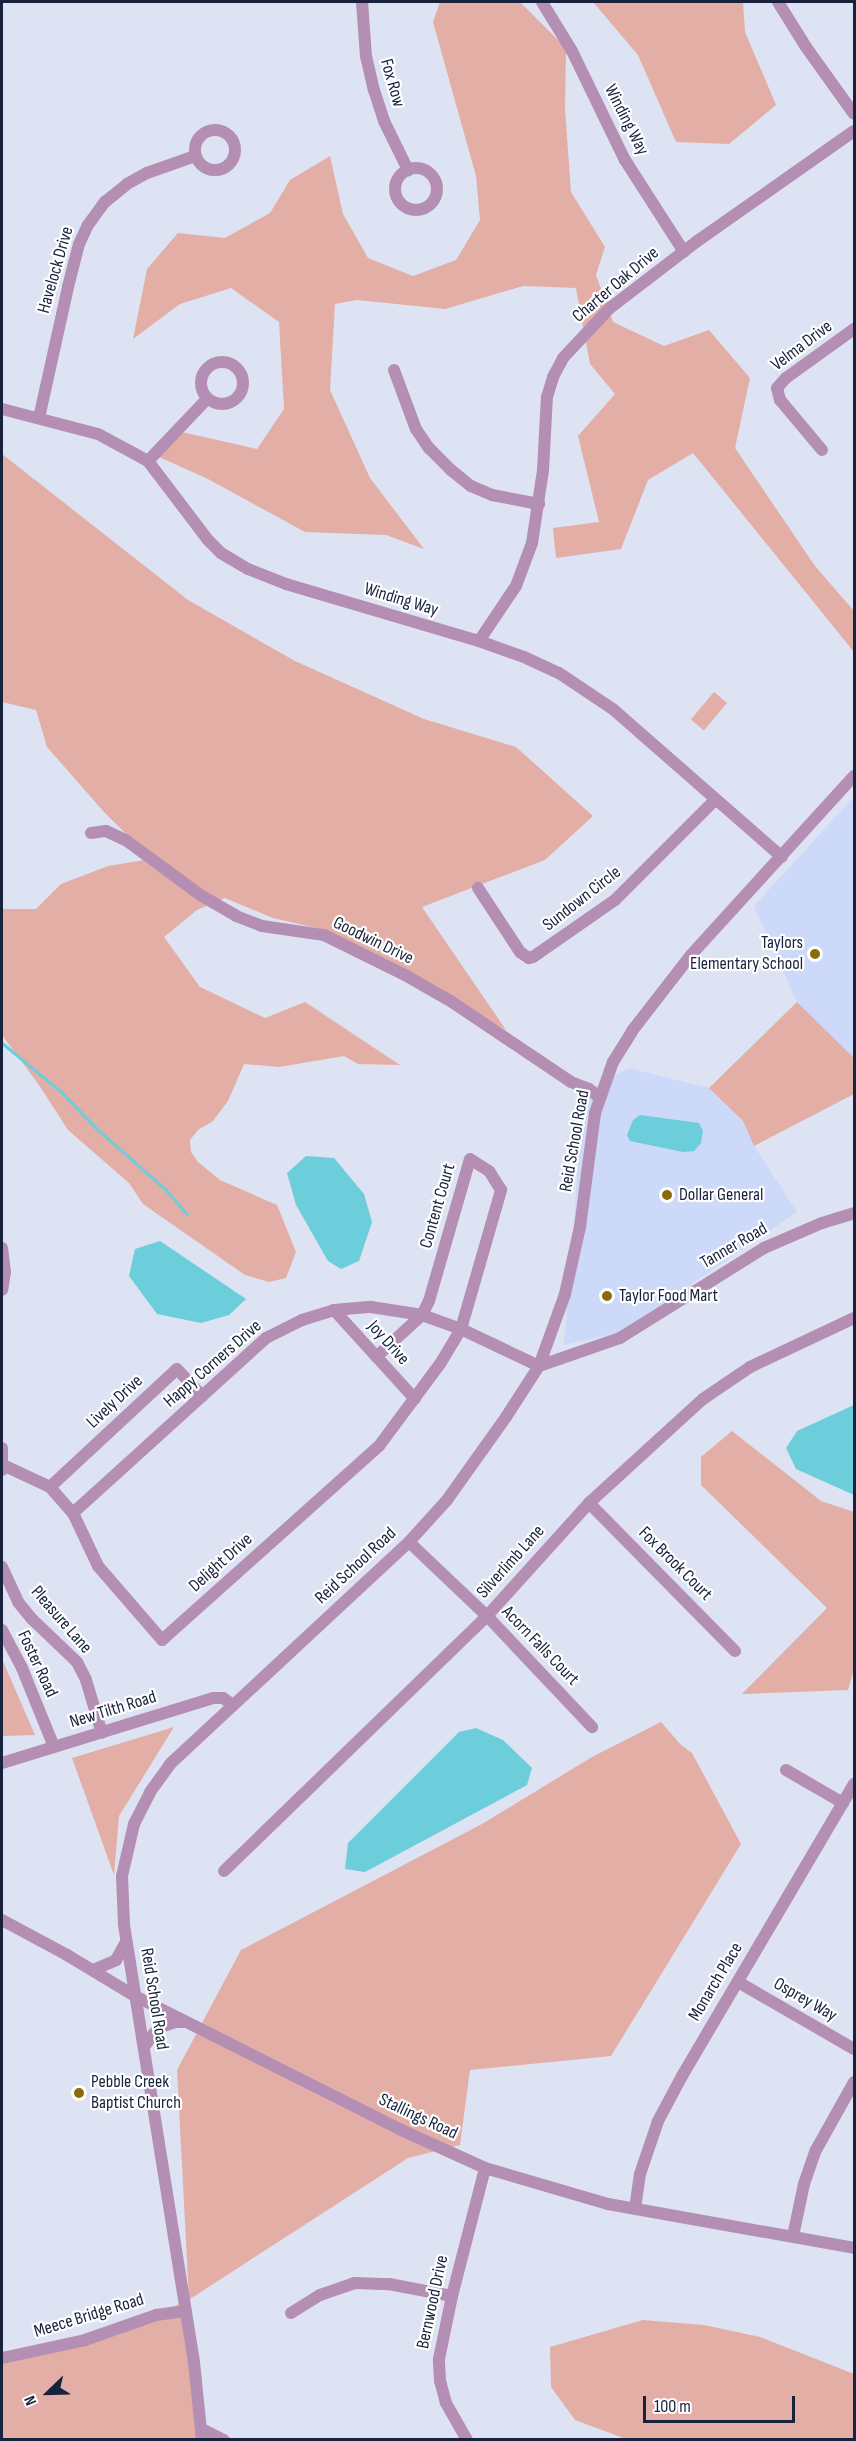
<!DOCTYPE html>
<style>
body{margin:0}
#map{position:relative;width:856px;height:2441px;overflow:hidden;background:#dde3f2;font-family:"Sofia Sans Condensed",sans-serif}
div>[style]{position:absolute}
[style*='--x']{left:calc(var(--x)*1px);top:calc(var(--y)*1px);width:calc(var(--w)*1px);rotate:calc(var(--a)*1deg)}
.built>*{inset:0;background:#ccd9f8}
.green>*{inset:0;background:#e3aea6;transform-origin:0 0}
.water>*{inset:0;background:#6ccddb}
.stream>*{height:3px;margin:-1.5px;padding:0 1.5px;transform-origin:1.5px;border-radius:1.5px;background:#6ccddb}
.minor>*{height:12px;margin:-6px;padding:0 6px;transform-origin:6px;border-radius:6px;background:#b58eb4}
.minor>.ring{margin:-6px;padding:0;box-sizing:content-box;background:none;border:12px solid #b58eb4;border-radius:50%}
.dots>*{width:16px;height:16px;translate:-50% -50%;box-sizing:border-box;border:3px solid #fff;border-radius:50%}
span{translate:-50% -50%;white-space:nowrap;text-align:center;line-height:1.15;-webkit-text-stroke:4.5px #fff;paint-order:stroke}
.street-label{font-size:18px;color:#18223d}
.poi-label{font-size:18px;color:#18223d}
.right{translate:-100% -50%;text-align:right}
.left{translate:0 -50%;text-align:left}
.frame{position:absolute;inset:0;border:3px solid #18223d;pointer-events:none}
.north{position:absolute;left:18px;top:2363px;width:60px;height:60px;-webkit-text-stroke:4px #fff;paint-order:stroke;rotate:247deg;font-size:16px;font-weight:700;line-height:24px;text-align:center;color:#18223d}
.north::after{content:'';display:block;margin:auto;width:21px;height:27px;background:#18223d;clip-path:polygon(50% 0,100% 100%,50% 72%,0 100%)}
.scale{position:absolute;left:643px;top:2396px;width:152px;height:27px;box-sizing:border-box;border:3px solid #18223d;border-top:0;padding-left:8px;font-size:18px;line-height:21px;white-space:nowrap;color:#18223d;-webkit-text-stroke:4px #fff;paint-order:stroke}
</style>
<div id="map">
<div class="built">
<i style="clip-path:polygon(854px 797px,854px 1058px,797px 1002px,754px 906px)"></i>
<i style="clip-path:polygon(629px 1068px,709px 1088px,743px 1121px,754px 1146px,797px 1212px,621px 1332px,564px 1345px,578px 1167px,589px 1090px)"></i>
</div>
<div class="green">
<i style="clip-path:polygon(440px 2px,520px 2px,566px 48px,565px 109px,571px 192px,605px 247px,596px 275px,613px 322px,664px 346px,709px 330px,750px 378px,735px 448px,815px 566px,854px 611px,854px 652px,693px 453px,648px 480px,621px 549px,556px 558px,553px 528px,599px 522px,578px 436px,615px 394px,590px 364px,576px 288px,523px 286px,445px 309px,357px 300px,335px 304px,330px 390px,370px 478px,424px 549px,386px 535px,305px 532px,208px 479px,159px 457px,182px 432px,257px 449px,284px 409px,279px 322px,231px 288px,180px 304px,133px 339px,147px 269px,178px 233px,225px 238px,270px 213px,290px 180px,330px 156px,343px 214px,368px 258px,413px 276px,456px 260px,480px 220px,476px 176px,433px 22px)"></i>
<i style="clip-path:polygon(593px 2px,743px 2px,745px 32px,776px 105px,729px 144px,676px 142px,638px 55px)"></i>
<i style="clip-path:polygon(2px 454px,188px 600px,295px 661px,424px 719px,516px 747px,593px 816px,545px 860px,422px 907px,506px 1030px,325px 930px,273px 918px,225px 898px,197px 910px,164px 937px,200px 987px,265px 1018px,305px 1002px,400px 1065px,358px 1064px,344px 1056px,279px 1067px,244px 1064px,228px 1101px,213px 1121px,198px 1130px,190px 1140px,191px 1152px,198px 1162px,220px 1180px,277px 1205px,296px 1252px,286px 1278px,269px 1282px,245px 1275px,143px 1204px,129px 1183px,68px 1130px,39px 1085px,2px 1035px,2px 909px,36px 909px,61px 884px,108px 866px,151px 859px,104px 812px,47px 747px,36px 710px,2px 702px)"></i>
<i style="left:714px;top:692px;width:17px;height:36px;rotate:40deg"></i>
<i style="clip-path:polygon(797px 1002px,854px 1058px,854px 1094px,754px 1146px,743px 1121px,709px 1088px)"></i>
<i style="clip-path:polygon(732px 1431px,821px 1501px,854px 1512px,854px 1669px,848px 1690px,742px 1694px,827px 1608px,701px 1485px,701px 1457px)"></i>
<i style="clip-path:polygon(2px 1659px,35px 1735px,2px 1736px)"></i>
<i style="clip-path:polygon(661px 1722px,681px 1745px,692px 1753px,741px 1844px,611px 2056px,470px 2070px,460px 2145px,408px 2158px,190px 2299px,203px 2439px,2px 2439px,2px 2352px,118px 2335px,189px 2299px,177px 2070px,241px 1950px,482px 1824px,592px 1757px)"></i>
<i style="clip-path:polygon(174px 1727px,119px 1816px,114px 1875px,72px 1758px)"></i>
<i style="clip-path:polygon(643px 2320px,704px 2325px,760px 2337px,854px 2374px,854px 2439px,626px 2439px,575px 2420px,551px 2387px,550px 2347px)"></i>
</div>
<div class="water">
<i style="clip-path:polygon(640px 1115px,699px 1123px,703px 1131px,701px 1143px,694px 1151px,683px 1152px,630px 1141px,627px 1135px,633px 1120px)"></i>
<i style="clip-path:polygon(306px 1156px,334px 1158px,364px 1194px,372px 1222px,359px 1261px,341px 1269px,328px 1261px,296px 1205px,287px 1173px)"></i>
<i style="clip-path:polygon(160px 1241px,246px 1299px,229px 1315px,201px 1323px,157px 1314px,129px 1276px,135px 1249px)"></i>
<i style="clip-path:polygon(854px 1405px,854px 1495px,796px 1469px,786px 1448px,797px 1431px)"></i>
<i style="clip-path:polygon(476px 1728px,503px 1740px,532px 1768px,527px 1785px,365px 1872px,345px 1869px,348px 1843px,459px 1732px)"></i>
</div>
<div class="stream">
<i style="--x:2;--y:1043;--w:77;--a:39.7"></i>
<i style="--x:61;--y:1092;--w:50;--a:45.8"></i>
<i style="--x:96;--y:1128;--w:94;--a:41.5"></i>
<i style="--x:166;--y:1190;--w:32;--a:49"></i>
</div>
<div class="minor">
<i style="--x:362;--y:2;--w:54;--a:85.8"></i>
<i style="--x:366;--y:56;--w:35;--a:77"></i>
<i style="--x:374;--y:90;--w:33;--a:72"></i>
<i style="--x:384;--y:121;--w:55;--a:63.9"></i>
<i style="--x:542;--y:2;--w:57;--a:58.5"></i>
<i style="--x:572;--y:51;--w:121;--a:64.1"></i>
<i style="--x:625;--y:160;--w:109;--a:57.3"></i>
<i style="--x:778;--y:2;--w:53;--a:58.1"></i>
<i style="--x:806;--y:47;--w:82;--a:54.4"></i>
<i class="ring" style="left:195px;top:130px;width:28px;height:28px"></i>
<i class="ring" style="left:395px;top:168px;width:30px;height:30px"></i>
<i class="ring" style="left:201px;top:362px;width:30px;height:30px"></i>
<i style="--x:394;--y:370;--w:63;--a:69.6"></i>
<i style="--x:416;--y:429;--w:23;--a:56"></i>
<i style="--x:429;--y:448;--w:31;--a:45"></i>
<i style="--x:451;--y:470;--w:26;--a:39"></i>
<i style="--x:471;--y:486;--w:23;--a:23"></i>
<i style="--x:492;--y:495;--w:48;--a:10.8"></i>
<i style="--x:2;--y:409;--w:99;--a:14.6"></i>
<i style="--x:98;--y:434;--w:57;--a:28.4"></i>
<i style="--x:148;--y:461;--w:99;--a:52.8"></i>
<i style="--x:208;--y:540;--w:18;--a:45"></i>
<i style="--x:221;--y:553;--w:31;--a:31"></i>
<i style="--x:248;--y:569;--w:41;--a:21.5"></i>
<i style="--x:286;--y:584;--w:201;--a:16.5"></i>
<i style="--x:479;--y:641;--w:48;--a:19.6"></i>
<i style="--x:524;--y:657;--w:38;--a:25"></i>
<i style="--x:559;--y:673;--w:66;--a:33.9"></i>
<i style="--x:614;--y:710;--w:223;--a:41.2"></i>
<i style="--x:39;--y:418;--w:134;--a:-77.5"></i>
<i style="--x:68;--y:287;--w:44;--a:-75.7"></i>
<i style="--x:79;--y:244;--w:21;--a:-65"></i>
<i style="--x:88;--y:225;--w:29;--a:-54"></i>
<i style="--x:105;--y:202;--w:28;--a:-39"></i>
<i style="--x:127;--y:184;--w:23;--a:-29"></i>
<i style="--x:147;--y:173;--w:51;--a:-19.5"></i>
<i style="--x:822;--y:450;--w:65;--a:-130"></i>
<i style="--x:780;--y:400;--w:12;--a:-104"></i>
<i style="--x:777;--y:388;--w:13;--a:-48"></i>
<i style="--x:786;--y:378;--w:84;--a:-35.8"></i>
<i style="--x:148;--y:461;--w:86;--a:-46.4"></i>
<i style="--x:479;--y:641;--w:66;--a:-56.1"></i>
<i style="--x:516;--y:586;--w:46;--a:-69.6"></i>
<i style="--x:532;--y:543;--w:74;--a:-81.4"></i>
<i style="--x:543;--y:470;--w:73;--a:-86.9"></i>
<i style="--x:547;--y:397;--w:21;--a:-73"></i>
<i style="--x:553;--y:377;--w:21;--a:-62"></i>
<i style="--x:563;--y:358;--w:69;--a:-46.8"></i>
<i style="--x:610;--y:308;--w:108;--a:-37.5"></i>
<i style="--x:696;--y:242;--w:193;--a:-35.1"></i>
<i style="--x:91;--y:833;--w:15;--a:-8"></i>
<i style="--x:106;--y:831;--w:23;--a:25"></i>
<i style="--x:127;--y:841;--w:93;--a:36.3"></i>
<i style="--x:202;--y:896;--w:39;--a:30"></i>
<i style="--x:236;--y:916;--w:28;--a:21"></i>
<i style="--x:262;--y:926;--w:63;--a:8.3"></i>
<i style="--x:324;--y:935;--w:90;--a:26.3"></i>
<i style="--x:405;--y:975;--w:54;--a:29.9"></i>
<i style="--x:452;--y:1002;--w:143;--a:33.9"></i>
<i style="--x:571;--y:1082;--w:19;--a:21"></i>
<i style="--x:589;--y:1089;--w:13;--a:39"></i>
<i style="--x:478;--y:888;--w:77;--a:56.7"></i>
<i style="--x:520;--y:952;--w:11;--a:34"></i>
<i style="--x:529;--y:958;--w:4;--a:-14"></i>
<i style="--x:533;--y:957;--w:100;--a:-34.8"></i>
<i style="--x:615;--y:900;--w:141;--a:-45"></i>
<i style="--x:2;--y:1248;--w:24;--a:83"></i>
<i style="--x:5;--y:1272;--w:18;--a:99"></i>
<i style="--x:334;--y:1310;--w:120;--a:47.7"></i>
<i style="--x:2;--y:1448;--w:22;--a:90"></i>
<i style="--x:3;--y:1465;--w:52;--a:25.1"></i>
<i style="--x:50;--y:1487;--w:35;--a:49"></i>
<i style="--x:73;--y:1513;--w:59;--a:64.7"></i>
<i style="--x:98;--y:1566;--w:98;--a:49.1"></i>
<i style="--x:162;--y:1640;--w:291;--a:-41.8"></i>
<i style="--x:379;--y:1446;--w:102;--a:-53.4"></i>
<i style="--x:440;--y:1364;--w:41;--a:-59"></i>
<i style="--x:461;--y:1329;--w:145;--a:-73.9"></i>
<i style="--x:501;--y:1190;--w:22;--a:-122"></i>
<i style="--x:489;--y:1171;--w:22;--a:-148"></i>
<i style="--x:470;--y:1159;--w:148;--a:106.1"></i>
<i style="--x:429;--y:1301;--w:16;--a:117"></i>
<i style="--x:422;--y:1315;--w:62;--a:137.6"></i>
<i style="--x:50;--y:1487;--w:173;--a:-42.9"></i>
<i style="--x:177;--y:1369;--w:37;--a:47"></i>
<i style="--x:589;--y:1503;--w:208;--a:45.4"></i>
<i style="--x:73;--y:1513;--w:261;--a:-42.2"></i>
<i style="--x:266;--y:1338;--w:40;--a:-26.6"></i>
<i style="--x:302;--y:1320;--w:34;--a:-17"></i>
<i style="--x:334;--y:1310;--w:37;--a:-5"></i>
<i style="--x:371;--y:1307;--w:52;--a:8.9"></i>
<i style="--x:422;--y:1315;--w:41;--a:19.7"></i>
<i style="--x:461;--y:1329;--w:86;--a:25.4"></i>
<i style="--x:539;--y:1366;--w:86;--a:-19.1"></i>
<i style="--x:620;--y:1338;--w:170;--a:-32"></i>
<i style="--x:764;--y:1248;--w:63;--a:-23.3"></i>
<i style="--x:822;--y:1223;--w:34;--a:-17"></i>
<i style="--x:409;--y:1542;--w:108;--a:43.5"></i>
<i style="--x:487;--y:1616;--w:153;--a:46.6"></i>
<i style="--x:2;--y:1567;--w:38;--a:65"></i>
<i style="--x:18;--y:1602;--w:22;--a:51"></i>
<i style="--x:32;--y:1619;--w:62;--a:43.7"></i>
<i style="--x:77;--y:1662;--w:20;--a:63"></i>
<i style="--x:86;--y:1680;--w:55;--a:73.2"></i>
<i style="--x:2;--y:1630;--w:43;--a:62.2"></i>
<i style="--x:22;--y:1668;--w:85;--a:67.9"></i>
<i style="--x:2;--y:1763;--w:221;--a:-17.1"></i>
<i style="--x:213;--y:1698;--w:10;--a:0"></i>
<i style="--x:223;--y:1698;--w:12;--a:35"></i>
<i style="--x:786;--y:1770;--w:66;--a:30.1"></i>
<i style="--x:224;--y:1871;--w:366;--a:-44.1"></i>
<i style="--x:487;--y:1616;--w:152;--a:-47.9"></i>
<i style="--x:589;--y:1503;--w:154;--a:-42.4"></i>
<i style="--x:703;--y:1399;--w:57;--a:-34.2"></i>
<i style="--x:750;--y:1367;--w:115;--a:-25.2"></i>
<i style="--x:2;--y:1920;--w:74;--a:28.3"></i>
<i style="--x:67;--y:1955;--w:79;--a:31.1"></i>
<i style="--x:135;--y:1996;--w:296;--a:26.7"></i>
<i style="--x:399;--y:2129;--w:94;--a:24.4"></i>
<i style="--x:485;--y:2168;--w:128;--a:16.3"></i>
<i style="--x:608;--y:2204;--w:250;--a:10.1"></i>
<i style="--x:93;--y:1970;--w:25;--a:-23"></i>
<i style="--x:116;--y:1960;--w:21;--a:-61"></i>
<i style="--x:738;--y:1982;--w:134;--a:30"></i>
<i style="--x:144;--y:2047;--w:24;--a:-54"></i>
<i style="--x:158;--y:2028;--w:18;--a:-19"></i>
<i style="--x:175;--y:2022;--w:11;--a:0"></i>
<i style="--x:635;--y:2209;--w:35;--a:-82"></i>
<i style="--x:640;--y:2174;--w:56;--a:-71.2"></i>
<i style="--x:658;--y:2121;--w:51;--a:-61.9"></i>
<i style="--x:682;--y:2076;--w:339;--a:-59.5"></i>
<i style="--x:793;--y:2236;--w:53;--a:-78.1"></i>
<i style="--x:804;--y:2184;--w:36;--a:-71"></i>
<i style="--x:816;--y:2150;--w:78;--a:-60.8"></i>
<i style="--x:291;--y:2313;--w:34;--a:-32"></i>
<i style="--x:320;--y:2295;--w:36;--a:-19"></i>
<i style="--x:354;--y:2283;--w:35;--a:2"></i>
<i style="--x:389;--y:2284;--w:64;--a:10.8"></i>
<i style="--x:2;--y:2358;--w:85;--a:-12.2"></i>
<i style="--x:85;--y:2340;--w:75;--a:-19.4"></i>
<i style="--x:156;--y:2315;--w:30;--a:-8"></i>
<i style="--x:202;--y:2429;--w:25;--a:27"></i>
<i style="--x:202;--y:2440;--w:78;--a:-95.9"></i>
<i style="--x:194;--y:2362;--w:444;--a:-99.1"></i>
<i style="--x:124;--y:1924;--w:48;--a:-92.4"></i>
<i style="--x:122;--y:1876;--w:53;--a:-77"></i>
<i style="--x:134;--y:1824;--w:36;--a:-63"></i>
<i style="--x:150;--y:1792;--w:34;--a:-54"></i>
<i style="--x:170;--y:1764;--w:326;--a:-42.9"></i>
<i style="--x:409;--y:1542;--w:57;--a:-47.9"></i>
<i style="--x:447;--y:1500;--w:102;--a:-54.6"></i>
<i style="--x:506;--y:1417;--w:61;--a:-57.1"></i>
<i style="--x:539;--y:1366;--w:77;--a:-70.1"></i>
<i style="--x:565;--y:1294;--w:69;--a:-77.4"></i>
<i style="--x:580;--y:1227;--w:115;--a:-82.5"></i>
<i style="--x:595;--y:1113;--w:54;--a:-70.6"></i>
<i style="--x:613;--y:1062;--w:36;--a:-58"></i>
<i style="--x:632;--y:1031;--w:96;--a:-52.2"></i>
<i style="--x:691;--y:955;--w:242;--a:-47.7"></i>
<i style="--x:467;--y:2440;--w:43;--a:-119.6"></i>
<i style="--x:446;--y:2403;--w:23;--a:-105"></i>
<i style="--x:440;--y:2381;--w:22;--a:-93"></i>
<i style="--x:439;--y:2359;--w:64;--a:-78.3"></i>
<i style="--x:452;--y:2296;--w:132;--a:-75.5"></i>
</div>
<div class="dots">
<i style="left:815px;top:954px;background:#8a6b0a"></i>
<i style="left:667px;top:1195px;background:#8a6b0a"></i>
<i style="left:607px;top:1296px;background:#8a6b0a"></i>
<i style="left:79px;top:2093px;background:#8a6b0a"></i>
</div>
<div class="street-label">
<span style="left:392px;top:83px;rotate:74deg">Fox Row</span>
<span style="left:626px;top:120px;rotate:63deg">Winding Way</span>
<span style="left:56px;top:270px;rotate:-74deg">Havelock Drive</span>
<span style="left:616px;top:285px;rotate:-40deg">Charter Oak Drive</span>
<span style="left:802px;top:346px;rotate:-37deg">Velma Drive</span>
<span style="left:401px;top:600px;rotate:17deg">Winding Way</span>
<span style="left:582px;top:899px;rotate:-38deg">Sundown Circle</span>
<span style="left:373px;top:941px;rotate:26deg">Goodwin Drive</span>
<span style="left:575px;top:1141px;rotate:-80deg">Reid School Road</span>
<span style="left:438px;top:1206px;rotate:-74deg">Content Court</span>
<span style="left:734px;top:1246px;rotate:-30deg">Tanner Road</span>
<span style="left:388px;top:1343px;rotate:48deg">Joy Drive</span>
<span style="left:213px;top:1364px;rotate:-41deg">Happy Corners Drive</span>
<span style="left:115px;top:1402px;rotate:-43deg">Lively Drive</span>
<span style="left:511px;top:1562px;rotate:-48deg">Silverlimb Lane</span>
<span style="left:221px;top:1563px;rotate:-42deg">Delight Drive</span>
<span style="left:675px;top:1564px;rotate:45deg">Fox Brook Court</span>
<span style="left:356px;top:1566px;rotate:-43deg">Reid School Road</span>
<span style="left:61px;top:1620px;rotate:49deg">Pleasure Lane</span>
<span style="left:540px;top:1646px;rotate:46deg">Acorn Falls Court</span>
<span style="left:37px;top:1664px;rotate:65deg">Foster Road</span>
<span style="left:113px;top:1710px;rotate:-17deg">New Tilth Road</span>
<span style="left:716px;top:1982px;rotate:-59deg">Monarch Place</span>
<span style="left:154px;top:1999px;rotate:81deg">Reid School Road</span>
<span style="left:805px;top:2000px;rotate:30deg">Osprey Way</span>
<span style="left:418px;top:2117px;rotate:25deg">Stallings Road</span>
<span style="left:433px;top:2302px;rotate:-78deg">Bernwood Drive</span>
<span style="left:89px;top:2316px;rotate:-17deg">Meece Bridge Road</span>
</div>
<div class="poi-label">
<span class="right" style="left:803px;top:954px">Taylors<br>Elementary School</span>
<span class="left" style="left:679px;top:1195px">Dollar General</span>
<span class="left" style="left:619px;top:1296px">Taylor Food Mart</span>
<span class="left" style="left:91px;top:2093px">Pebble Creek<br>Baptist Church</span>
</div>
<div class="frame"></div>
<div class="north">N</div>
<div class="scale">100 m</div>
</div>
